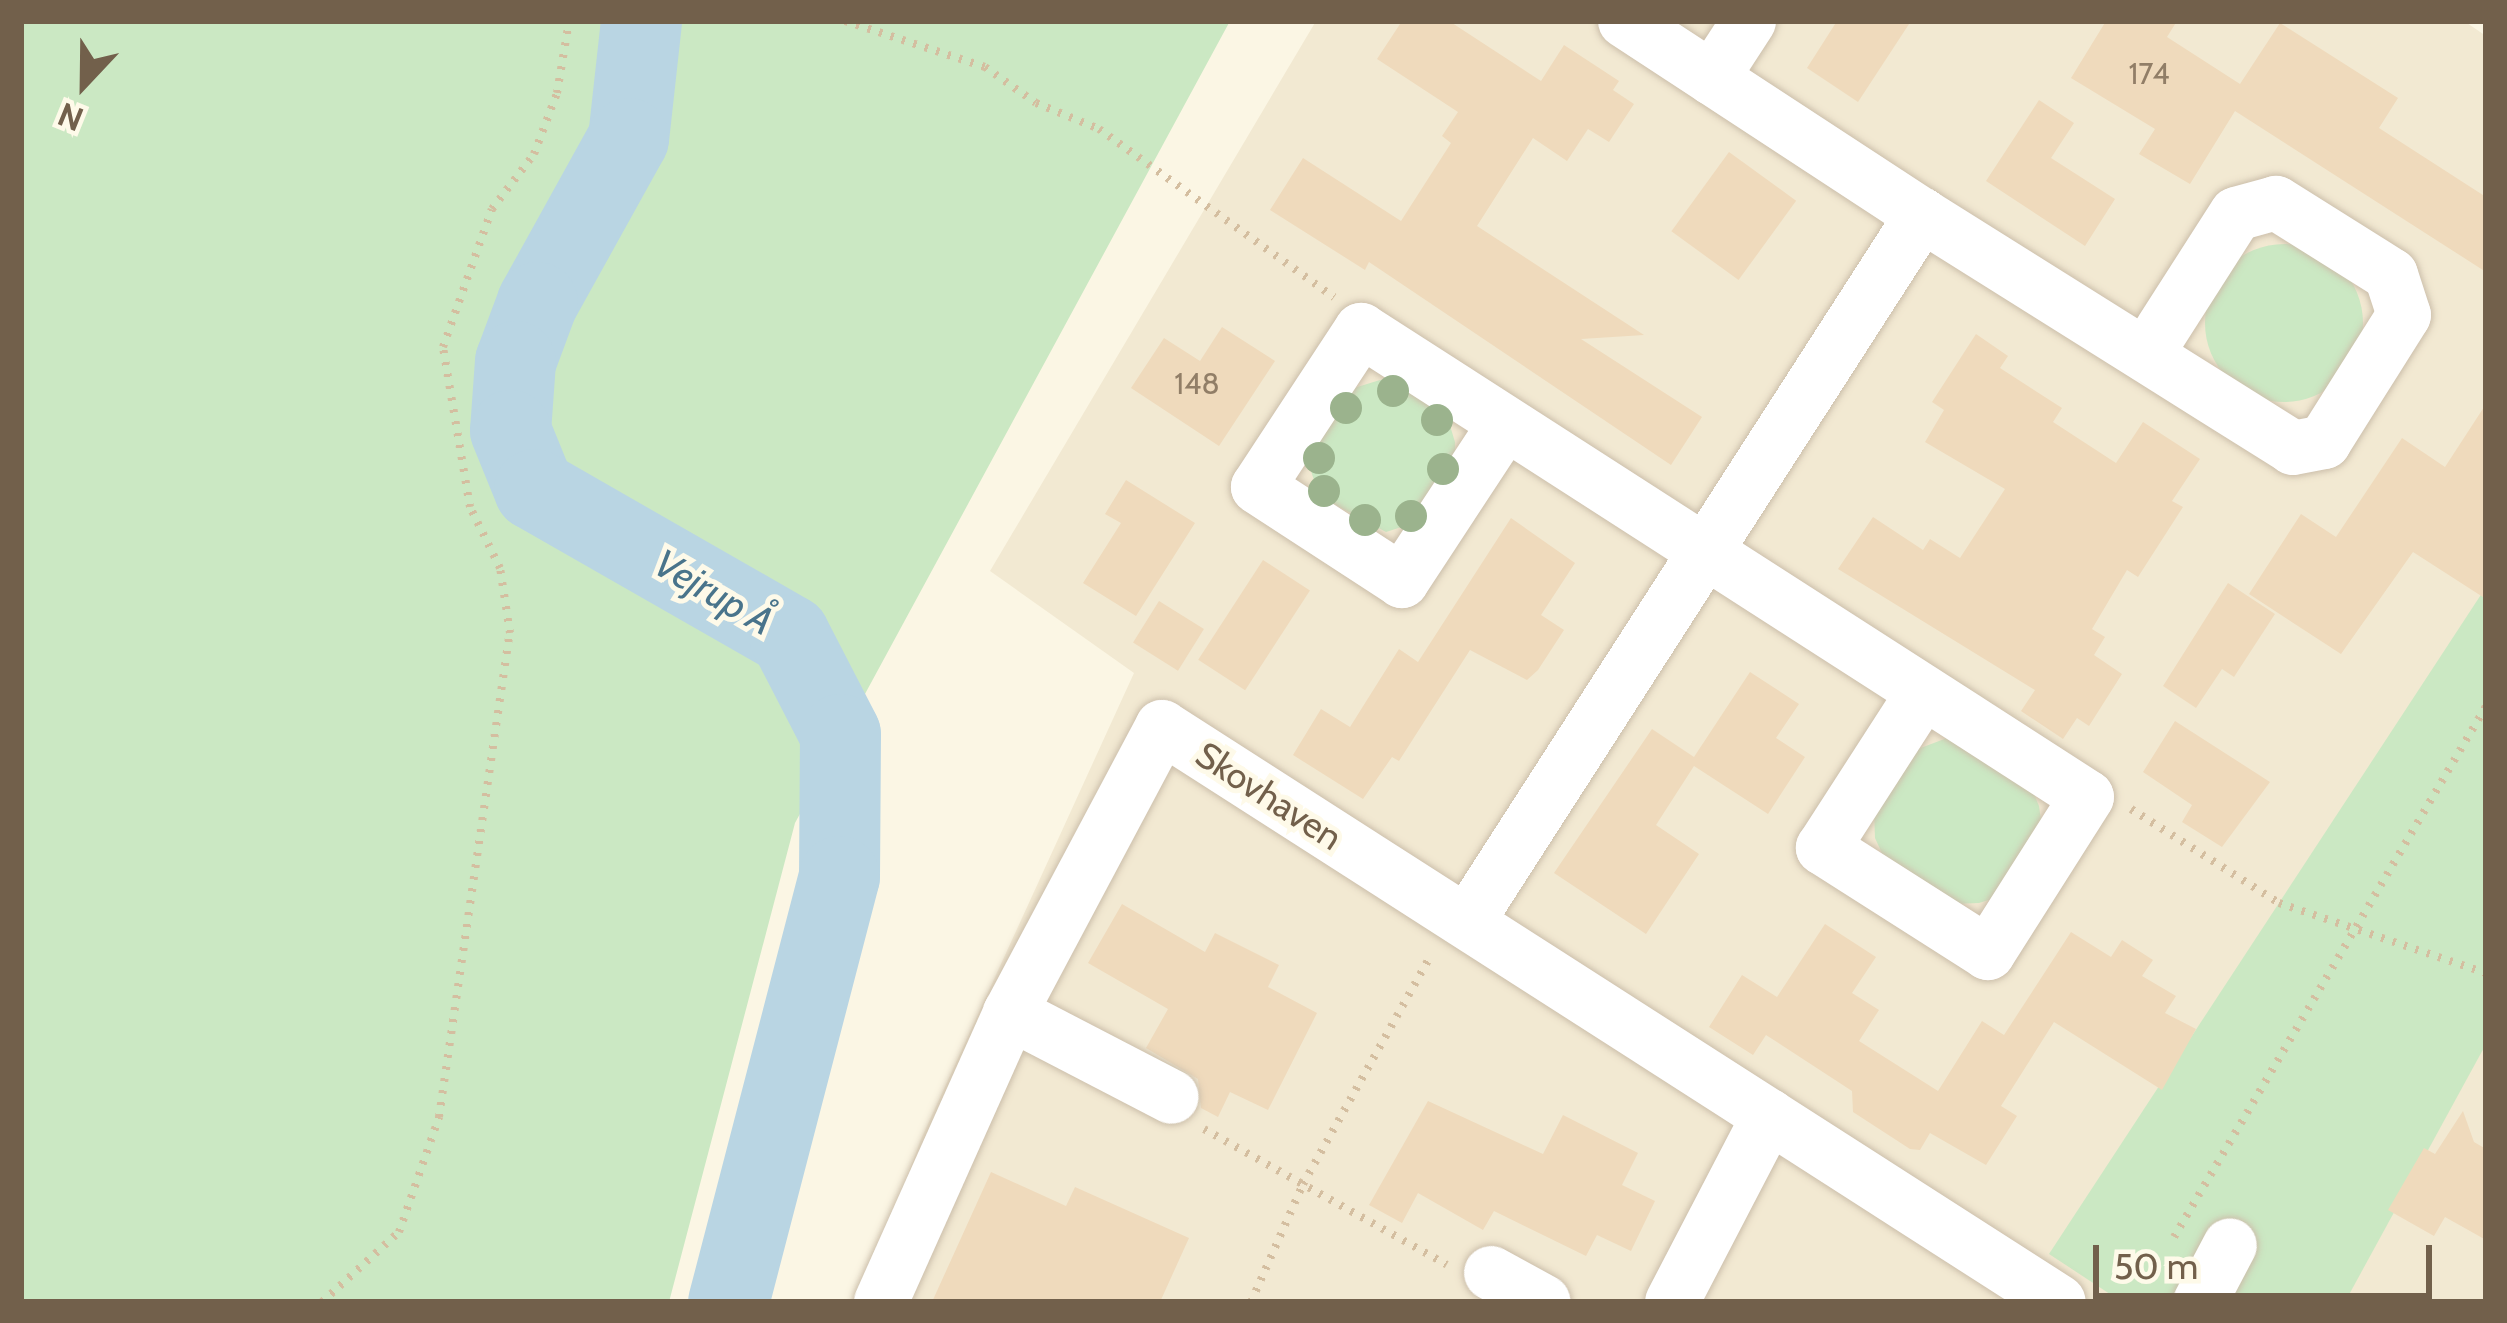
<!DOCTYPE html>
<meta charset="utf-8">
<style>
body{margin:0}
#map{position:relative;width:2507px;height:1323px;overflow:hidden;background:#fbf6e4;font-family:Cabin,sans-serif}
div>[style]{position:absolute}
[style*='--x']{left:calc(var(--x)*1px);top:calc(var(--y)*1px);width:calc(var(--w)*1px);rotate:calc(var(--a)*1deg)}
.residential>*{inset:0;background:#f2e9d2}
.green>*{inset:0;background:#cbe8c3}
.round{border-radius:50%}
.river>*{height:81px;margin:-40.5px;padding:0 40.5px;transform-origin:40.5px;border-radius:40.5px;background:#b9d5e3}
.building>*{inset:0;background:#efdabc;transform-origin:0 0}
.path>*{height:8px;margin-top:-4px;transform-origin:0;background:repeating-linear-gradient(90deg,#d4bea0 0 3px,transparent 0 12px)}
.roads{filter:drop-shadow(0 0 3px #ccbfab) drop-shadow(0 0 3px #ccbfab)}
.street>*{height:54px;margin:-27px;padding:0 27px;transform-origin:27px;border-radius:27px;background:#fff}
.trees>*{width:32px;height:32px;margin:-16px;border-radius:50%;background:#9bb38d}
span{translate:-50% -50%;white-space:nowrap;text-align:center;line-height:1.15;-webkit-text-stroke:10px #fefae9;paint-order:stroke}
.number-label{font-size:30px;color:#917e67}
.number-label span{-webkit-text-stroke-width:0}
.street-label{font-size:36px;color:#72604b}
.water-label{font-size:39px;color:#49748b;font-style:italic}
.frame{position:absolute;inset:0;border:24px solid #72604b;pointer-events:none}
.north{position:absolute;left:24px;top:24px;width:120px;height:120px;-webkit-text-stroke:9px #fefae9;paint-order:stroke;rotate:202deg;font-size:33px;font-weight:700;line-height:48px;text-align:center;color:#72604b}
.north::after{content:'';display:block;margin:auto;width:42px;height:54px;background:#72604b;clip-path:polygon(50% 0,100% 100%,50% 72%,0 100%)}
.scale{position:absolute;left:2093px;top:1245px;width:339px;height:54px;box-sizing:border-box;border:6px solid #72604b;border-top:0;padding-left:15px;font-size:36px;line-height:42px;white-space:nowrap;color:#72604b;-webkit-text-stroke:9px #fefae9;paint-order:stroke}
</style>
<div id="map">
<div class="residential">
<i style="clip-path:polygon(1316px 21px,2464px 21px,2486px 36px,2486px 1302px,862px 1302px,921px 1139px,1134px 673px,990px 571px)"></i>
</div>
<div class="green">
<i style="clip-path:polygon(21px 21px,1230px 21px,795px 823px,669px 1302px,21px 1302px)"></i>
<i class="round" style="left:2205px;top:244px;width:158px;height:158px"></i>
<i style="clip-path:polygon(1380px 380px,1393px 380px,1447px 416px,1455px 442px,1455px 455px,1411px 524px,1386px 532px,1319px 496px,1311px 471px,1313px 445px,1354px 388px)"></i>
<i style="clip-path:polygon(2486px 587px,2486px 1044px,2345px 1302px,2122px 1302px,2049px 1254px)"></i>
<i style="clip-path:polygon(1947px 738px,2034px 794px,2039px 806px,2041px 820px,1992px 899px,1979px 903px,1953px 904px,1886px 862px,1875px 838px,1874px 811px,1910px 752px)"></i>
</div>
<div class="river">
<i style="--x:641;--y:21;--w:118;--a:96.3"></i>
<i style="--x:628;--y:138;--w:188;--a:119"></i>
<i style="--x:537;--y:302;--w:63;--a:110.4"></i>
<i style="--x:515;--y:361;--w:69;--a:94.1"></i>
<i style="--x:510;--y:430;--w:64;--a:67.9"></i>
<i style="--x:534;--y:489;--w:294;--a:29.8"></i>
<i style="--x:789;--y:635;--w:111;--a:62.7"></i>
<i style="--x:840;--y:734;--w:142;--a:90.4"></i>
<i style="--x:839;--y:876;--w:440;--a:104.6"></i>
</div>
<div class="building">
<i style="clip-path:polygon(1402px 21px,1449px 21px,1541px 81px,1564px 45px,1619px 81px,1613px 90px,1634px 104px,1609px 142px,1588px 129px,1567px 161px,1533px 138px,1477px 226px,1644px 335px,1581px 339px,1702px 417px,1671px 465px,1369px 262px,1365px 270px,1270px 210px,1303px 158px,1401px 221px,1451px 143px,1442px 136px,1458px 112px,1377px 59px)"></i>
<i style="clip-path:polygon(1837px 21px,1911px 21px,1858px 102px,1807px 68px)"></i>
<i style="clip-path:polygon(2106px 21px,2177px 21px,2167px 37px,2240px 84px,2280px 23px,2398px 98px,2379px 128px,2486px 197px,2486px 272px,2235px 111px,2190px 184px,2139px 154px,2155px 129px,2071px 78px)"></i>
<i style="clip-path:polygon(2039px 100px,2074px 123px,2051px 158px,2115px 199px,2085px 246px,1986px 181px)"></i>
<i style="left:1729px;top:152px;width:83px;height:98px;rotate:36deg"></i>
<i style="clip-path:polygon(1222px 327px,1275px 361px,1219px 446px,1131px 388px,1164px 338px,1200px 361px)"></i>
<i style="clip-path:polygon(1976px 334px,2008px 356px,2000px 368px,2062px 408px,2053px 422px,2116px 463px,2143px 422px,2200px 459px,2172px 501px,2183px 507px,2138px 577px,2127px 570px,2092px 629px,2105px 637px,2094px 655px,2122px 674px,2089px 726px,2077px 718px,2063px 739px,2021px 711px,2035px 690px,1838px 569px,1873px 517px,1923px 550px,1930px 539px,1960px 558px,2005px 489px,1925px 442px,1944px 410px,1932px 402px)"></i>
<i style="clip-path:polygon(2486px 404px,2486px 599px,2413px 552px,2341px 654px,2249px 594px,2301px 514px,2336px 537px,2402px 438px,2445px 467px)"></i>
<i style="clip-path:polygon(1126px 480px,1195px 523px,1136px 616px,1083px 583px,1121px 523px,1105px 514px)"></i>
<i style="clip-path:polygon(1511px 518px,1575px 563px,1541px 615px,1564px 630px,1538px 670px,1527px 680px,1470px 650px,1399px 761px,1392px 757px,1363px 799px,1293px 755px,1321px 709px,1350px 727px,1399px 649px,1418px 662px)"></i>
<i style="left:1263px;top:560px;width:56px;height:119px;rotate:33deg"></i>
<i style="clip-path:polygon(2228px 583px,2275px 614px,2234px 677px,2222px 669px,2196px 708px,2163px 686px)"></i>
<i style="left:1159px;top:601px;width:53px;height:49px;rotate:32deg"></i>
<i style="clip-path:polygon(1750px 672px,1799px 704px,1776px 738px,1805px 757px,1768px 814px,1694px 766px,1656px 825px,1699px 854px,1646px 934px,1554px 873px,1652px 729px,1694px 757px)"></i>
<i style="clip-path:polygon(2175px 721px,2270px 782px,2222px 847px,2182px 822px,2192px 805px,2143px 772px)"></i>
<i style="clip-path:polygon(1122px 904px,1205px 952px,1215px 933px,1279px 965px,1268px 987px,1317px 1013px,1268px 1110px,1230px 1092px,1218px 1117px,1201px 1108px,1198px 1079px,1146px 1048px,1168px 1009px,1088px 963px)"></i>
<i style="clip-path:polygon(1825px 924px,1876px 957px,1852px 993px,1879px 1010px,1859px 1041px,1938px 1091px,1982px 1021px,2004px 1035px,2071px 932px,2111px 957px,2122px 940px,2153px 960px,2142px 976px,2176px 996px,2165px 1013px,2196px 1029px,2162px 1090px,2054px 1022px,2001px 1106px,2017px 1116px,1986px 1165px,1930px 1133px,1920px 1150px,1910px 1149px,1853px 1112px,1852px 1091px,1766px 1035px,1753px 1055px,1709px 1027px,1742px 975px,1777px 997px)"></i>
<i style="clip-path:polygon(1428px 1101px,1543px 1154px,1563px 1115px,1638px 1153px,1622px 1185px,1655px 1201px,1631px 1251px,1597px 1235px,1586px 1256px,1494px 1211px,1483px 1230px,1418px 1193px,1402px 1223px,1369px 1205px)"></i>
<i style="clip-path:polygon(2463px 1111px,2474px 1142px,2486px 1149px,2486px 1240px,2445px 1217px,2434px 1236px,2388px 1210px,2424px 1148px,2435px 1154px)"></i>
<i style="clip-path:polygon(991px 1172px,1066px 1206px,1075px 1187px,1189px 1238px,1160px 1302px,932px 1302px)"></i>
</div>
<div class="path">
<i style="--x:845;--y:21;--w:147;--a:18.2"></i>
<i style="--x:985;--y:67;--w:62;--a:35.2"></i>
<i style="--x:1036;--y:103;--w:68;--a:22.4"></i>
<i style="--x:1099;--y:129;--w:289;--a:35.6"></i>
<i style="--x:2131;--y:809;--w:175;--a:32.4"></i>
<i style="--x:2279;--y:903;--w:219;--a:18.7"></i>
<i style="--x:1204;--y:1129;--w:278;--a:29.2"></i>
<i style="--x:2174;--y:1237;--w:616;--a:-59.56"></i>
<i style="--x:322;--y:1302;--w:104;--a:-42.3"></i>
<i style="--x:399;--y:1232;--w:122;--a:-70.8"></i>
<i style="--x:439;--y:1117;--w:489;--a:-81.7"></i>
<i style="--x:510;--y:633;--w:66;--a:-98.7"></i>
<i style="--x:500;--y:568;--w:68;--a:-116.2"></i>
<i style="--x:470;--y:507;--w:162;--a:-99.6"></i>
<i style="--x:443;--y:347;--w:146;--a:-70.5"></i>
<i style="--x:492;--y:209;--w:69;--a:-52.6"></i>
<i style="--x:534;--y:154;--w:65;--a:-69.3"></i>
<i style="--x:557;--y:93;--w:73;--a:-80.5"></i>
<i style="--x:1251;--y:1302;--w:129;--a:-66.2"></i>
<i style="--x:1303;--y:1184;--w:262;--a:-60.8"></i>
</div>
<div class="roads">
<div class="street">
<i style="--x:1625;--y:21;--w:355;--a:33.2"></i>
<i style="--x:1922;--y:215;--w:438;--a:32.1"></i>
<i style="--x:2293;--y:448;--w:32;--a:-11"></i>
<i style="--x:2324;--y:442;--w:150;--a:-57.8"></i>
<i style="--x:2404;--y:315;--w:42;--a:-108"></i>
<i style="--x:2391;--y:275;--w:136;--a:-147.9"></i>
<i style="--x:2276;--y:203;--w:41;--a:164.6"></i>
<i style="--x:2236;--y:214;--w:167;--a:122.6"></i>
<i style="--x:1712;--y:78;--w:68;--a:-57"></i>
<i style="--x:1505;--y:424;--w:188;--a:123.3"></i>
<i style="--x:1402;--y:581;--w:172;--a:-146.9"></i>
<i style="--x:1258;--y:487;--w:188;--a:-56.7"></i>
<i style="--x:1361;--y:330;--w:863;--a:32.75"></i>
<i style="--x:2087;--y:797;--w:185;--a:122.4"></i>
<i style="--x:1988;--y:953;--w:196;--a:-147.5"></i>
<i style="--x:1823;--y:848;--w:184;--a:-57.2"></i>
<i style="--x:1467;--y:922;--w:841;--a:-57.24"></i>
<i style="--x:1010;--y:1013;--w:182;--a:27.4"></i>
<i style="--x:1491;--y:1273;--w:60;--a:28.7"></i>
<i style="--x:881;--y:1302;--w:316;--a:-65.9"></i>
<i style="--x:1010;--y:1013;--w:324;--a:-62"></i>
<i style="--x:1162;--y:727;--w:1065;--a:32.66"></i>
<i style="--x:1672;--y:1302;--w:210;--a:-62.5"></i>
<i style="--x:2200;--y:1302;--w:64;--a:-62.2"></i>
</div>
</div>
<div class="trees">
<i style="left:1393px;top:391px"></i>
<i style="left:1346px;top:408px"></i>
<i style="left:1437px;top:420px"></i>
<i style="left:1319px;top:458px"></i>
<i style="left:1443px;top:469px"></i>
<i style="left:1324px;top:491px"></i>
<i style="left:1411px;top:516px"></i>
<i style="left:1365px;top:520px"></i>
</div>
<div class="number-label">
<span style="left:2149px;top:74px">174</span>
<span style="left:1197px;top:384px">148</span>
</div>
<div class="street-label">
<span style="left:1269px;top:796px;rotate:33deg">Skovhaven</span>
</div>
<div class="water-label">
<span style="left:714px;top:592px;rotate:30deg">Vejrup Å</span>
</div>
<div class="frame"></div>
<div class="north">N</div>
<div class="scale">50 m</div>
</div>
